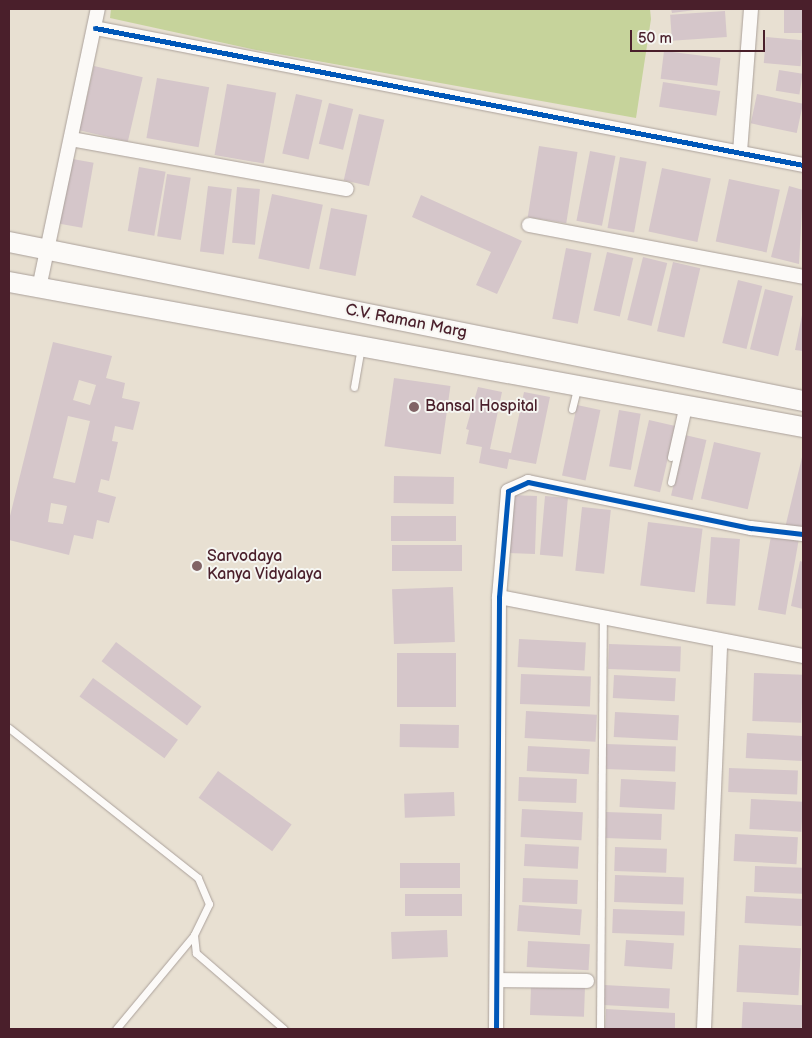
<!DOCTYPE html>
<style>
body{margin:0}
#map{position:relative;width:812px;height:1038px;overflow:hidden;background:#e8e0d2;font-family:"Balsamiq Sans",sans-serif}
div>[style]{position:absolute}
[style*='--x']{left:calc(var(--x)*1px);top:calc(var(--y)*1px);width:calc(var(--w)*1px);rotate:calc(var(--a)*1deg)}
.green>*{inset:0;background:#c6d39b}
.building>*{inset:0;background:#d5c6ca;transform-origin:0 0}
.roads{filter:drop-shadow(0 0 1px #aba19b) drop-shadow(0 0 1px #aba19b)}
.lane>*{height:7px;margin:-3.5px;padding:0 3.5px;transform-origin:3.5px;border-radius:3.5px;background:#fcfaf8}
.street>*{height:14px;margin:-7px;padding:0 7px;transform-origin:7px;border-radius:7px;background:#fcfaf8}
.secondary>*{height:20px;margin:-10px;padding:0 10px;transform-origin:10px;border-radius:10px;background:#fcfaf8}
.cycleway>*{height:5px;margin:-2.5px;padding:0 2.5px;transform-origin:2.5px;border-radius:2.5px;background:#0057b8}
.dots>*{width:14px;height:14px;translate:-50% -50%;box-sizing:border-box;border:2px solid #f6f6f2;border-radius:50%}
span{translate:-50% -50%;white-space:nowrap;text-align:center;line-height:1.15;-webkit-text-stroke:4px #f6f6f2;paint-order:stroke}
.street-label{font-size:16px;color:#4a1f2b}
.poi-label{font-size:16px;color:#4a1f2b}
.left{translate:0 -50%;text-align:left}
.frame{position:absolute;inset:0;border:10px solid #4a1f2b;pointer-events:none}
.scale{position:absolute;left:630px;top:30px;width:135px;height:22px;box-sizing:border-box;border:2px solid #4a1f2b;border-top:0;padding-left:6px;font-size:15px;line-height:18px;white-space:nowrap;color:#4a1f2b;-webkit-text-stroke:4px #f6f6f2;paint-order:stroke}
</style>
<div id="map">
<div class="green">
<i style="clip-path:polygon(111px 9px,650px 9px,651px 19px,636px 118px,256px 50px,110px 18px)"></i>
</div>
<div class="building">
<i style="clip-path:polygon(671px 9px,695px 9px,695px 10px,672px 13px)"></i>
<i style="left:784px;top:9px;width:19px;height:24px"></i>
<i style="left:725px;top:11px;width:26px;height:55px;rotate:86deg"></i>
<i style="left:766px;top:37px;width:37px;height:26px;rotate:5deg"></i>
<i style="left:664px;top:51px;width:57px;height:28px;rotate:7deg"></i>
<i style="left:94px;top:66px;width:50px;height:66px;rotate:13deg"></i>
<i style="left:779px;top:70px;width:24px;height:21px;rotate:9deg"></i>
<i style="left:157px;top:78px;width:53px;height:61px;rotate:10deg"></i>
<i style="left:663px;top:82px;width:58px;height:25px;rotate:9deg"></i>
<i style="left:227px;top:84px;width:50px;height:72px;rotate:10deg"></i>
<i style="left:296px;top:94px;width:27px;height:61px;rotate:13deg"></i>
<i style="left:757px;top:94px;width:47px;height:30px;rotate:12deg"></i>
<i style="left:329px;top:103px;width:25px;height:42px;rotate:14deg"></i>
<i style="left:359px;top:114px;width:26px;height:68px;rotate:13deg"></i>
<i style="left:539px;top:146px;width:39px;height:72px;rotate:9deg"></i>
<i style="left:590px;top:151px;width:26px;height:71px;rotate:11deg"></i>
<i style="left:620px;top:157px;width:27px;height:72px;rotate:10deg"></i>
<i style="left:67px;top:158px;width:27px;height:66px;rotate:10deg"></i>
<i style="left:139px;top:167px;width:27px;height:65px;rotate:10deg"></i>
<i style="left:662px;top:168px;width:50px;height:65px;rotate:12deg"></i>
<i style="left:167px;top:174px;width:24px;height:63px;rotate:9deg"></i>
<i style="left:729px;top:179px;width:52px;height:64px;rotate:12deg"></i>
<i style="left:208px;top:186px;width:24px;height:66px;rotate:7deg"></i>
<i style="clip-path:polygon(789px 186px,803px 190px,799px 264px,771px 257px)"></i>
<i style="left:237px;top:187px;width:23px;height:56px;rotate:5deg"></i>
<i style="left:272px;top:194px;width:52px;height:66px;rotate:12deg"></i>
<i style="clip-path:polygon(421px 195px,522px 241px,497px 294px,476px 285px,491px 252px,412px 217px)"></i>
<i style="left:331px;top:208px;width:37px;height:62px;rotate:11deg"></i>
<i style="left:566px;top:248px;width:26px;height:72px;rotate:11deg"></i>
<i style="left:607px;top:252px;width:27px;height:60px;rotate:13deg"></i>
<i style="left:643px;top:257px;width:25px;height:65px;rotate:14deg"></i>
<i style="left:673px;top:262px;width:28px;height:71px;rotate:13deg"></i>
<i style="left:738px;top:280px;width:25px;height:65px;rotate:14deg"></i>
<i style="left:765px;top:289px;width:29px;height:62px;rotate:14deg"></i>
<i style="clip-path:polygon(802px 315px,803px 315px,803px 351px,795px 350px)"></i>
<i style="clip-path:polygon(evenodd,53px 342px,112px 356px,106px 378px,125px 383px,122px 398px,140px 402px,133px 430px,115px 426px,112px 441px,118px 442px,109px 481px,101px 479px,98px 492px,116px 497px,109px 523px,97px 520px,93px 539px,74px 535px,69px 555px,9px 540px,9px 520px,53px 342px,79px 380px,96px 385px,90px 405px,73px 400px,79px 380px,53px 342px,68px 416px,90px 421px,75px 483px,53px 478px,68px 416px,53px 342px,51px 503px,67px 506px,63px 524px,48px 522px,51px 503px)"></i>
<i style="left:394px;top:378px;width:57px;height:69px;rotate:8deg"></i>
<i style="clip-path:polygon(478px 387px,502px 392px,490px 449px,511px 453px,524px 392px,550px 397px,536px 464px,509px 459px,507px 469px,479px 463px,482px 447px,466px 444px,469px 430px,466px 429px)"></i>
<i style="left:577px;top:405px;width:24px;height:72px;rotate:12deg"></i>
<i style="left:619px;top:410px;width:22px;height:57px;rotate:10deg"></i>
<i style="left:649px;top:420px;width:27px;height:68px;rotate:13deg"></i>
<i style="left:685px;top:435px;width:22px;height:62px;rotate:13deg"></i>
<i style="left:714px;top:442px;width:48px;height:58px;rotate:13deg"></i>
<i style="clip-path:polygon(803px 453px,803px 532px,785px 528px)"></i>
<i style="left:394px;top:476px;width:60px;height:27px;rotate:1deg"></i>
<i style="left:510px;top:495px;width:27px;height:58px;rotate:2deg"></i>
<i style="left:545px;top:496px;width:23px;height:59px;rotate:5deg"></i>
<i style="left:582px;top:507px;width:29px;height:64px;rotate:6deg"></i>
<i style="left:456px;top:516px;width:25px;height:65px;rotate:90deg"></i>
<i style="left:648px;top:522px;width:55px;height:64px;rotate:7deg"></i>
<i style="left:771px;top:536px;width:28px;height:75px;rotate:10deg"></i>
<i style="left:711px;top:537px;width:29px;height:67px;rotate:4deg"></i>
<i style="left:392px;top:545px;width:70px;height:26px"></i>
<i style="clip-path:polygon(800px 561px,803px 562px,803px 609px,791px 606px)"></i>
<i style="left:453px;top:587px;width:55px;height:61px;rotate:88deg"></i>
<i style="left:519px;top:639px;width:67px;height:28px;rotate:3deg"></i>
<i style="left:116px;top:642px;width:107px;height:24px;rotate:37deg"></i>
<i style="left:609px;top:644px;width:72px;height:25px;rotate:2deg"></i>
<i style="left:397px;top:653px;width:59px;height:54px"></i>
<i style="left:754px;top:673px;width:49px;height:48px;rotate:2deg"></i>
<i style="left:521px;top:674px;width:70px;height:30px;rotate:2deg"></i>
<i style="left:614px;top:675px;width:62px;height:23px;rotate:3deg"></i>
<i style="left:93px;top:678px;width:105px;height:23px;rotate:36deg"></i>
<i style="left:526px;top:711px;width:71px;height:27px;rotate:3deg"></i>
<i style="left:615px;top:712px;width:64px;height:25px;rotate:3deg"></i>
<i style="left:400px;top:724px;width:59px;height:23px;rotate:1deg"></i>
<i style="left:747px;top:733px;width:56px;height:25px;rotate:3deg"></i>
<i style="left:606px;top:744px;width:70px;height:25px;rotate:2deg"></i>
<i style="left:528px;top:746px;width:62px;height:25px;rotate:3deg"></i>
<i style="left:729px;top:768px;width:69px;height:24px;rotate:2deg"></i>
<i style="left:218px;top:771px;width:91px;height:33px;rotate:36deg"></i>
<i style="left:519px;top:777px;width:58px;height:24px;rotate:2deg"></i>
<i style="left:621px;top:779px;width:55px;height:28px;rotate:3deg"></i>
<i style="left:454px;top:792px;width:24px;height:50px;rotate:88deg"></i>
<i style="left:751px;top:799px;width:52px;height:30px;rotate:3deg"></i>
<i style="left:522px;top:809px;width:61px;height:28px;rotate:3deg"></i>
<i style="left:606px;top:812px;width:56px;height:26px;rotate:2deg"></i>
<i style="left:735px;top:834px;width:63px;height:27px;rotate:3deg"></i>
<i style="left:525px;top:844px;width:54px;height:22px;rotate:3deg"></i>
<i style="left:615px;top:847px;width:52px;height:24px;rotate:2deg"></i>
<i style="left:460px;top:863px;width:25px;height:60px;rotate:90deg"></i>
<i style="left:755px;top:866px;width:48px;height:26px;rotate:2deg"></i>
<i style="left:615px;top:875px;width:69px;height:27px;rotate:2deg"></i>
<i style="left:523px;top:878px;width:55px;height:24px;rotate:2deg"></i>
<i style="left:462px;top:894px;width:22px;height:57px;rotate:90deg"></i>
<i style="left:746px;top:896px;width:57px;height:27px;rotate:3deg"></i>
<i style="left:519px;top:905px;width:63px;height:26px;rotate:4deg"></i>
<i style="left:613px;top:909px;width:72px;height:24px;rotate:2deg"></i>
<i style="left:447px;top:930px;width:27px;height:56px;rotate:88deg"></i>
<i style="left:626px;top:940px;width:48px;height:26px;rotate:4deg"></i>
<i style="left:528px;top:941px;width:62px;height:26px;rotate:3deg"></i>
<i style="left:739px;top:945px;width:62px;height:47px;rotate:3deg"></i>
<i style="left:604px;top:985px;width:66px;height:20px;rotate:3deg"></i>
<i style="left:531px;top:986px;width:54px;height:29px;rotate:2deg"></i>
<i style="left:743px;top:1002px;width:60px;height:27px;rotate:3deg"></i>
<i style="clip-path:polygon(606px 1009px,675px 1013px,675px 1029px,605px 1029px)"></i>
</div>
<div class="roads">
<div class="lane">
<i style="--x:354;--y:387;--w:41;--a:-80.1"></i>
<i style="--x:572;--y:409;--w:21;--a:-76"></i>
<i style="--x:671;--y:457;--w:50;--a:-77.3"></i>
<i style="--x:671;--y:482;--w:77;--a:-77.2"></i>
<i style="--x:9;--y:728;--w:241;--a:38.4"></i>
<i style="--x:198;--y:878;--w:28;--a:67"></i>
<i style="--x:209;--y:904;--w:34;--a:116"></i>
<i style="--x:194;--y:935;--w:18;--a:84"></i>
<i style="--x:196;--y:953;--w:116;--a:40.8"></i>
<i style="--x:116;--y:1029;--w:122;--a:-50.3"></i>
<i style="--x:600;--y:1029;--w:413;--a:-89.6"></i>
</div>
<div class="street">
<i style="--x:95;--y:28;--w:721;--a:10.95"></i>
<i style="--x:71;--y:139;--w:280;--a:10.3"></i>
<i style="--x:740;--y:152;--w:143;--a:-85.6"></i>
<i style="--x:529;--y:225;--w:279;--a:10.7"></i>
<i style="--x:39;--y:288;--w:285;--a:-78.1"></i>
<i style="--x:499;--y:597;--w:310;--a:11"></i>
<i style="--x:497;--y:980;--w:90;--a:0.6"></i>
<i style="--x:496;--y:1029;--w:432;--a:-89.6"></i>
<i style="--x:499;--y:597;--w:106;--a:-85.1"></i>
<i style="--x:508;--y:491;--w:22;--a:-24"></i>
<i style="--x:528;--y:482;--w:228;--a:11.7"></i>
<i style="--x:751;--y:528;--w:52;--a:6.6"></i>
<i style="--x:704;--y:1029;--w:385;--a:-87.6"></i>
</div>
<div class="secondary">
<i style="--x:9;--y:242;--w:810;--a:11.32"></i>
<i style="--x:9;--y:282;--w:807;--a:10.35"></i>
</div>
</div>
<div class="cycleway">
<i style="--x:95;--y:28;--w:721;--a:10.95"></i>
<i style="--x:496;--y:1029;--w:432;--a:-89.6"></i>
<i style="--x:499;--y:597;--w:106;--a:-85.1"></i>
<i style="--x:508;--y:491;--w:22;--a:-24"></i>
<i style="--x:528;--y:482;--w:228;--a:11.7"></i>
<i style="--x:751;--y:528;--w:52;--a:6.6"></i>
</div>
<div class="dots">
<i style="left:414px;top:407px;background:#816365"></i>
<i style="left:197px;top:566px;background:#816365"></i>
</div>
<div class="street-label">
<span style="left:406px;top:322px;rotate:11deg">C.V. Raman Marg</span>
</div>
<div class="poi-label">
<span class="left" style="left:425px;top:407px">Bansal Hospital</span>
<span class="left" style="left:207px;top:566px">Sarvodaya<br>Kanya Vidyalaya</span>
</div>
<div class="frame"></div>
<div class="scale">50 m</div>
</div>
